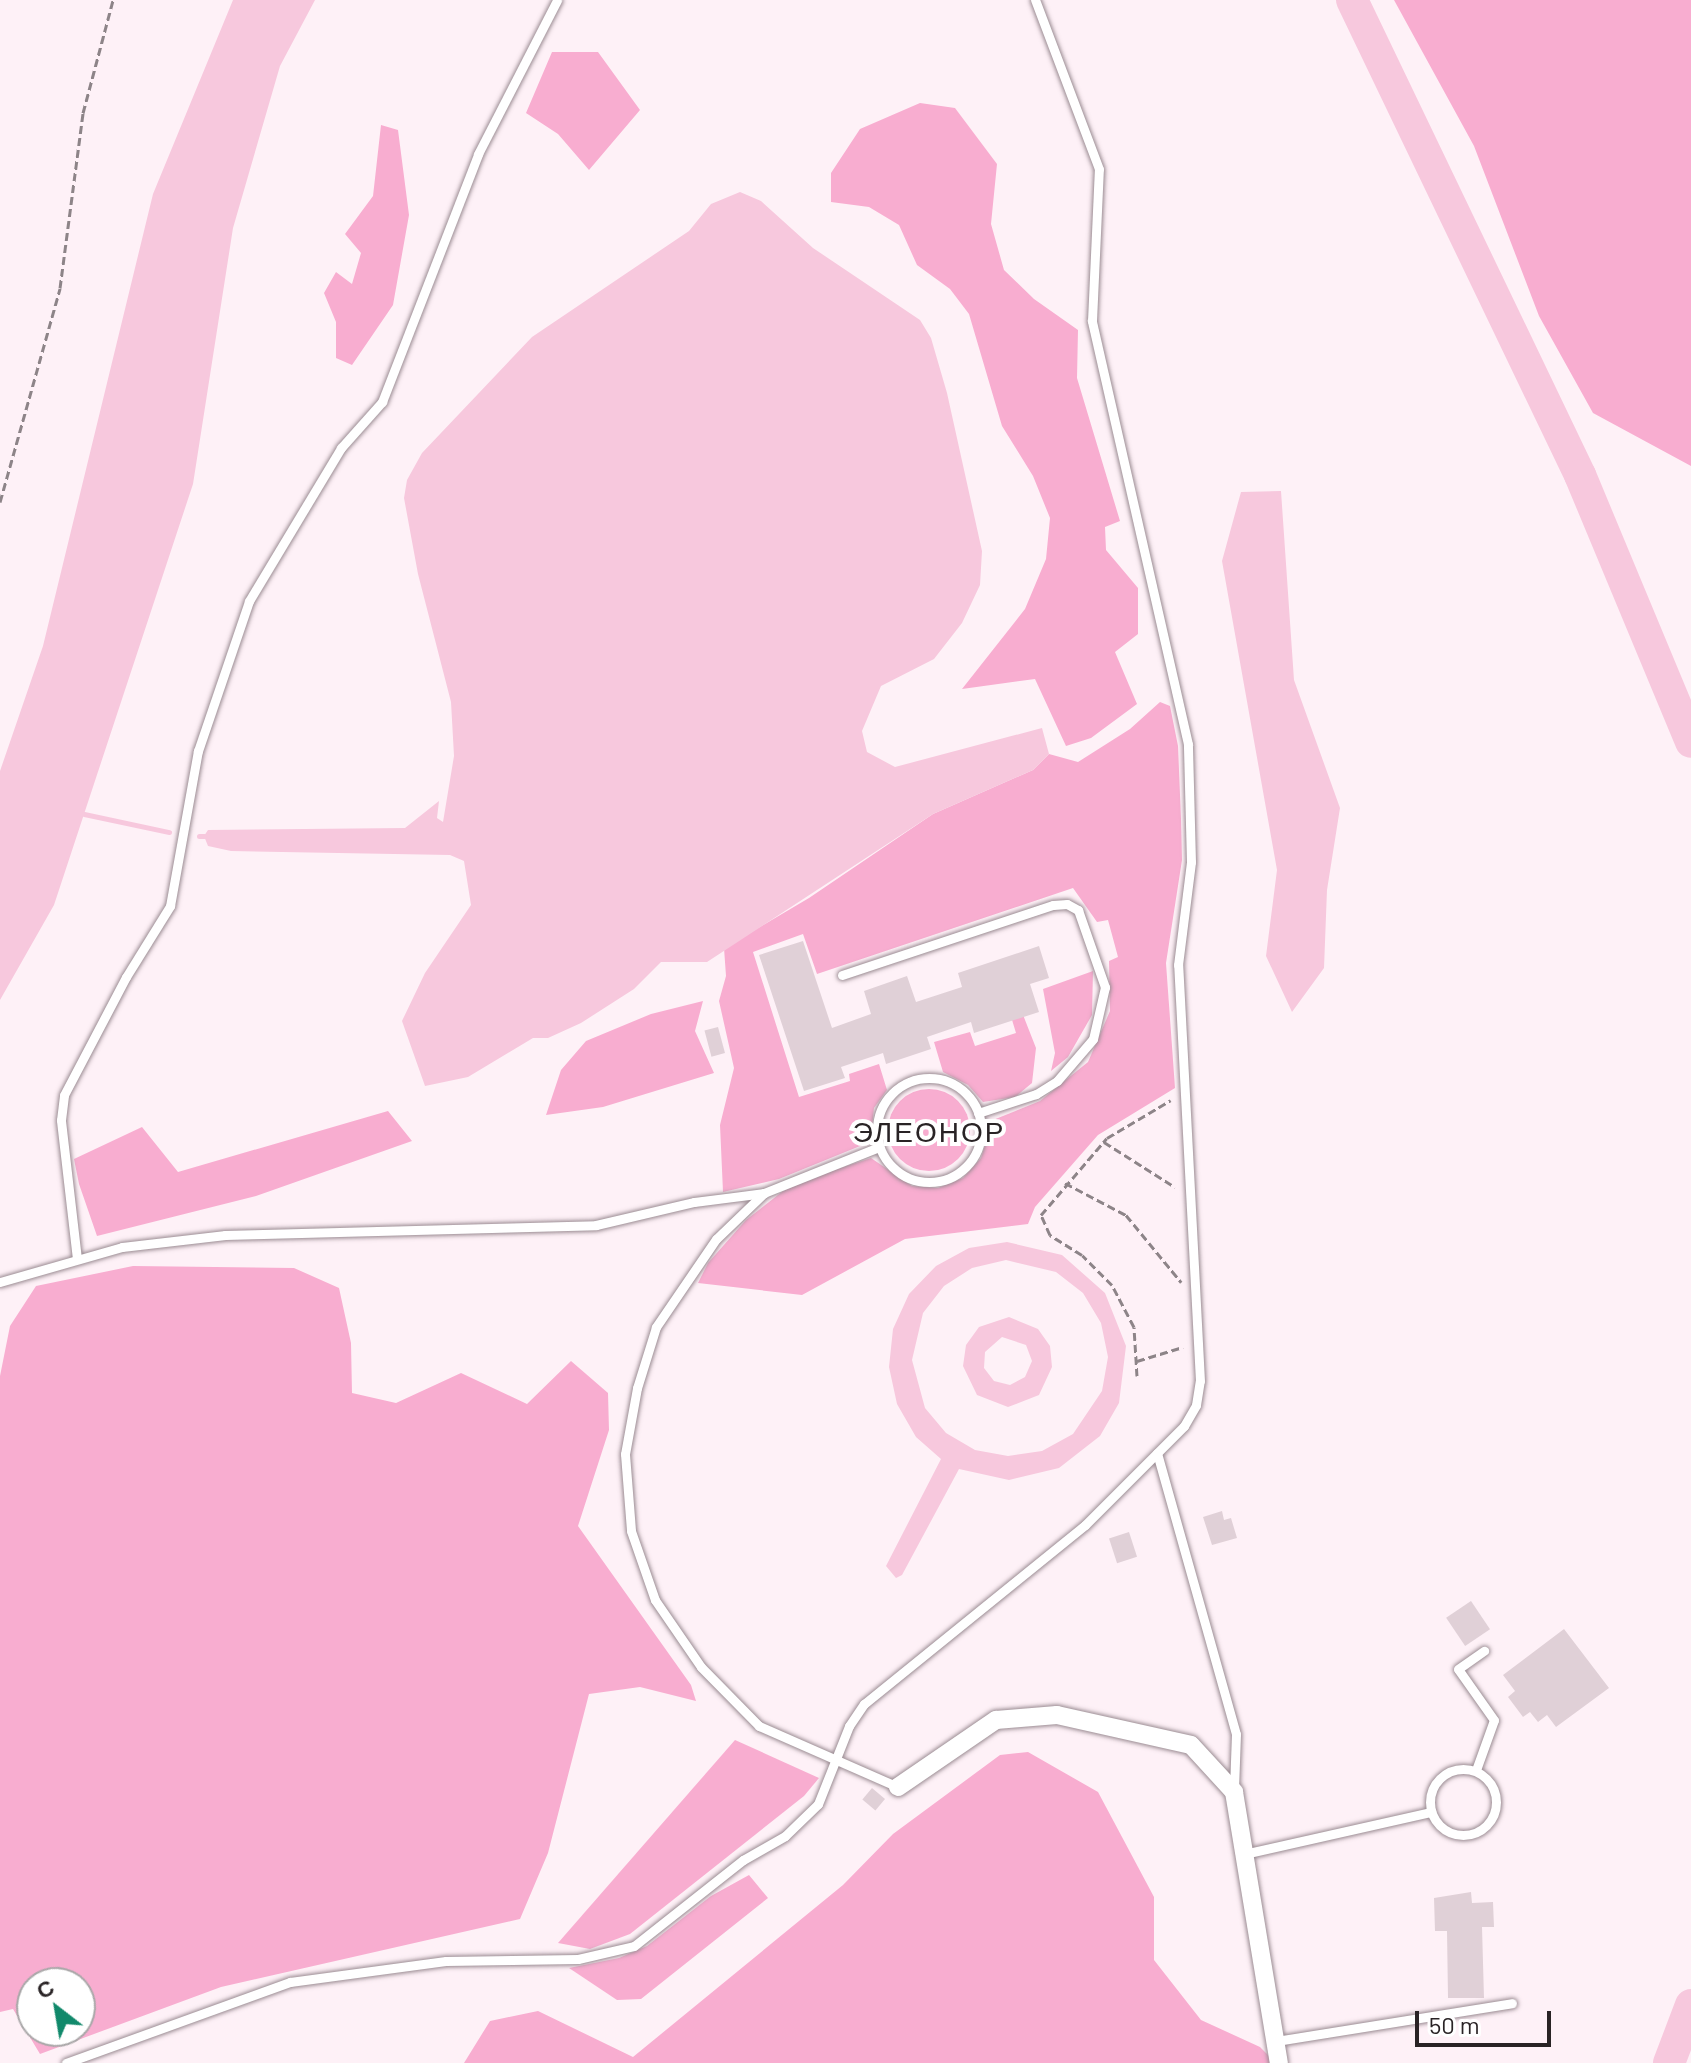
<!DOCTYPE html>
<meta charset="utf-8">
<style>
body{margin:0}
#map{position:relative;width:1691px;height:2063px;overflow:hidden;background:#fef1f7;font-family:Barlow,sans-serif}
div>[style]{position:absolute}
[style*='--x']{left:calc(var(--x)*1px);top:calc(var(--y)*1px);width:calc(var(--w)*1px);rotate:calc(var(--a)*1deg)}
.green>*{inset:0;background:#f8add0}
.round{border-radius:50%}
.water>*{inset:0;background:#f7c8dd}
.stream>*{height:5px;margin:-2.5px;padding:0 2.5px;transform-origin:2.5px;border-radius:2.5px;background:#f7c8dd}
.river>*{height:32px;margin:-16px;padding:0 16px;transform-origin:16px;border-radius:16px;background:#f7c8dd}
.building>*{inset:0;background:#e0d0d7;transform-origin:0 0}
.path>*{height:3px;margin-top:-1.5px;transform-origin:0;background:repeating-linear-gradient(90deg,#8d8488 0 8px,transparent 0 12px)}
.roads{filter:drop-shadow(0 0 2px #9b8c93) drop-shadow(0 0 2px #9b8c93)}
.lane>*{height:9px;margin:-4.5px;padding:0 4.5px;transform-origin:4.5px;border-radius:4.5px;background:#fff}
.lane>.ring{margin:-4.5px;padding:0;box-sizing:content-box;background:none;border:9px solid #fff;border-radius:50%}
.street>*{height:18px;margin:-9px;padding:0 9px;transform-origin:9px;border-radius:9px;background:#fff}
span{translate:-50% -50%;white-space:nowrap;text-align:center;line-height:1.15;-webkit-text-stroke:8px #fff;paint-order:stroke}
.neighbourhood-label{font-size:28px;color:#292325;letter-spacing:2px}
.north{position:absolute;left:16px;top:1967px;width:80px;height:80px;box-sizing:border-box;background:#fff;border:2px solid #a9a7a8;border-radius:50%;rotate:329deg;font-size:22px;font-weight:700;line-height:32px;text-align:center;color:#292325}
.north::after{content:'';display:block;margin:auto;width:28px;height:36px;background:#11896b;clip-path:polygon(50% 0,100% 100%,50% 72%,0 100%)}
.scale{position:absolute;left:1415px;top:2011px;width:136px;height:36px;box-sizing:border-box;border:4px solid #292325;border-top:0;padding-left:10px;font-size:24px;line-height:28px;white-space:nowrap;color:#292325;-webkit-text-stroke:6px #fff;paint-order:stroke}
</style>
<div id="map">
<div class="green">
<i style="clip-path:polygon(1394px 0,1691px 0,1691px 466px,1593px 413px,1539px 316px,1474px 146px)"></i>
<i style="clip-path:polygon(552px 52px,598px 52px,640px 110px,589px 170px,558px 134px,526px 113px)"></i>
<i style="clip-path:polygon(920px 103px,955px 108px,997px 164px,991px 224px,1004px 270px,1034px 299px,1078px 330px,1077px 378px,1120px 521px,1105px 527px,1106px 550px,1138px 588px,1138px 634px,1115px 652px,1137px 704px,1091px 738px,1066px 746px,1035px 679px,962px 689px,1025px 609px,1046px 559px,1050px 518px,1033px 476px,1002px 426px,969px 314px,950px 289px,917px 265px,899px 225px,869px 207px,831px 202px,831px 173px,860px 129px)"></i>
<i style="clip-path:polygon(381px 125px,398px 130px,409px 215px,393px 305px,352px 365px,336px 358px,336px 322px,324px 293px,336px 272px,352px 284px,361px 253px,345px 234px,373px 196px)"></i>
<i style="clip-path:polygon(1160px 702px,1170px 706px,1178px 746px,1181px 819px,1182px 860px,1166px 963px,1175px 1088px,1098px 1135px,1035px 1207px,1028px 1224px,905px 1239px,802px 1295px,698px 1283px,708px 1263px,746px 1220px,783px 1191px,816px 1176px,871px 1158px,912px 1186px,938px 1188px,963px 1178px,981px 1158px,993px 1120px,1040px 1101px,1088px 1062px,1110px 1011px,1109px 961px,1118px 957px,1108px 920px,1097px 922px,1073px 888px,817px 974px,803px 934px,753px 952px,799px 1097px,850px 1081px,849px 1074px,879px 1064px,887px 1090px,874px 1108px,871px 1137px,865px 1144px,779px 1179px,723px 1192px,720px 1125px,734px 1068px,719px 1001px,726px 976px,724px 948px,809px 898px,933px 814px,1033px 770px,1049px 754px,1078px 762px,1130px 729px)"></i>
<i style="clip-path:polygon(1093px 971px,1092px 1015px,1068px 1057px,1051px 1071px,1055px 1053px,1043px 989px)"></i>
<i style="clip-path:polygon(1016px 997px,1036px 1048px,1032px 1083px,1015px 1097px,983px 1102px,968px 1085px,943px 1072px,934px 1042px,970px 1032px,975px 1046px,1016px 1033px,1006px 1000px)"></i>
<i style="clip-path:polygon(703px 1001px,695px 1031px,714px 1073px,603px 1107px,546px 1115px,561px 1070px,586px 1041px,651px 1014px)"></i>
<i class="round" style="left:888px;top:1089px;width:82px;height:82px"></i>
<i style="clip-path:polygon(388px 1111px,412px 1141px,256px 1196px,97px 1236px,79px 1184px,74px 1159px,142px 1127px,178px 1172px)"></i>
<i style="clip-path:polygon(evenodd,133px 1266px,294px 1268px,339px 1288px,351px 1343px,352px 1393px,396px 1403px,461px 1373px,527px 1404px,571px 1361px,608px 1393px,609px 1430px,578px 1526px,691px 1685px,696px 1701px,640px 1687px,589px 1694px,548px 1853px,520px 1919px,221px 1987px,40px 2054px,13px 2009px,0 2012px,0 1376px,10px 1326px,36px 1286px,133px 1266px,32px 1983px,80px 1983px,80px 2031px,32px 2031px,32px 1983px)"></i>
<i style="clip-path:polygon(735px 1740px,819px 1778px,804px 1796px,630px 1934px,590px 1949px,558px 1943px)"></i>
<i style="clip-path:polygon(1028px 1752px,1098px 1792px,1154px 1897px,1154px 1960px,1201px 2020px,1260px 2047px,1276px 2063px,464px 2063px,490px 2021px,538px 2011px,633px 2057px,843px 1885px,893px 1834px,1000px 1755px)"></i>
<i style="clip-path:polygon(749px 1875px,768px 1898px,641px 1999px,617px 2000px,569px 1968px,619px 1958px,647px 1946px,711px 1896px)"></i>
</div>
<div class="water">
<i style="clip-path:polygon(233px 0,315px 0,280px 66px,233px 228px,193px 484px,54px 905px,0 1000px,0 771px,43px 646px,153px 194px)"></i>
<i style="clip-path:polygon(740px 192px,761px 201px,813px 248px,920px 320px,931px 338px,947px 393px,982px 551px,980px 585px,962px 623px,934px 659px,881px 686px,862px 731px,867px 752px,895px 767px,1042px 728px,1049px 754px,1033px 770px,933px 814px,707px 962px,661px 962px,634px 989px,581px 1023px,548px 1038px,533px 1038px,468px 1077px,425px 1086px,402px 1021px,425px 973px,471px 905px,464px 861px,450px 855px,231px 851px,208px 846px,204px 836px,208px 830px,405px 828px,439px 801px,437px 818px,443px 822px,454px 756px,451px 702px,418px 574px,404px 498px,407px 480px,422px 453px,532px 337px,689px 231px,711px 204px)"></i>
<i style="clip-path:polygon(1281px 491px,1294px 680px,1340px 808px,1327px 890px,1324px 968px,1292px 1012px,1266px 956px,1277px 870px,1222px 561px,1241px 492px)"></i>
<i style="clip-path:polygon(evenodd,1007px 1242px,1062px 1255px,1105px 1293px,1126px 1346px,1119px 1403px,1100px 1436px,1059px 1468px,1009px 1480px,959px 1469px,902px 1575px,896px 1578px,886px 1566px,941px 1459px,916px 1437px,897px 1404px,889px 1367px,893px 1329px,909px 1294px,936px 1266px,969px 1248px,1007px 1242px,1006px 1260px,1056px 1272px,1083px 1293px,1101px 1323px,1108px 1357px,1102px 1391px,1073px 1434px,1042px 1451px,1008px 1456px,975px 1450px,946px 1433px,925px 1408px,912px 1360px,923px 1313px,944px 1286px,972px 1268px,1006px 1260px)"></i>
<i style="clip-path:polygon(evenodd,1009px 1317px,1038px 1329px,1050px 1346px,1052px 1367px,1039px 1395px,1008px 1407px,977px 1395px,963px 1366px,966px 1345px,979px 1327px,1009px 1317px,1002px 1337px,1026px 1345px,1032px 1361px,1025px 1377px,1010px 1385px,994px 1381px,984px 1368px,985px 1352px,1002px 1337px)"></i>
</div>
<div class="stream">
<i style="--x:84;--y:814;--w:87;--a:12"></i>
<i style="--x:199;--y:836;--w:5;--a:0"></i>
</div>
<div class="river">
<i style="--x:1352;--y:0;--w:527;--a:64.36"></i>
<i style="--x:1580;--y:475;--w:289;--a:67.4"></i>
<i style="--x:1669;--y:2063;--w:62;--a:-69.2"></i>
</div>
<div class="building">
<i style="clip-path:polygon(803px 941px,832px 1028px,871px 1014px,864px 991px,907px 976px,916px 1002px,962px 987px,958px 973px,1039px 946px,1049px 978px,1030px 984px,1039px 1012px,974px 1033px,971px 1022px,927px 1037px,931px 1049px,886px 1064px,883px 1053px,841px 1067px,845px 1078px,804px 1091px,759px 955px)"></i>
<i style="left:718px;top:1027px;width:27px;height:14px;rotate:75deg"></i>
<i style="clip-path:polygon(1222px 1511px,1224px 1520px,1231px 1518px,1237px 1538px,1212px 1545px,1203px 1517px)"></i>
<i style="left:1129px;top:1532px;width:26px;height:21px;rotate:72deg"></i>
<i style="left:1471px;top:1601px;width:34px;height:30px;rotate:56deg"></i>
<i style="clip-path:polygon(1564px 1629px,1609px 1688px,1556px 1727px,1547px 1715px,1538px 1722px,1530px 1712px,1523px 1717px,1508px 1697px,1515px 1691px,1503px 1675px)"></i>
<i style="left:872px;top:1788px;width:17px;height:15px;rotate:40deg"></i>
<i style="clip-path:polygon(1471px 1892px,1472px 1903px,1493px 1902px,1494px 1927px,1482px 1927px,1484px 1998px,1448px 1998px,1447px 1931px,1435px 1931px,1434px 1898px)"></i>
</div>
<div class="path">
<i style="--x:0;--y:502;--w:222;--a:-74.3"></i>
<i style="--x:60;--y:288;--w:177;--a:-82.5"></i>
<i style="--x:83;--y:113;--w:117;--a:-75.1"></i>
<i style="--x:1104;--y:1142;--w:84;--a:32.4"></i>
<i style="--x:1065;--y:1183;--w:69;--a:27.7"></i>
<i style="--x:1126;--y:1215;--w:87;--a:50.6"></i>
<i style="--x:1137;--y:1361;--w:48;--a:-16.9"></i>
<i style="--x:1137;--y:1376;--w:49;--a:-93.5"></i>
<i style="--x:1134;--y:1327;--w:47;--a:-117.6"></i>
<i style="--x:1112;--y:1285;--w:42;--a:-135"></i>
<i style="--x:1082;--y:1255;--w:38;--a:-148"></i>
<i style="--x:1050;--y:1235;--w:22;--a:-114"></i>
<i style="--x:1041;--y:1215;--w:101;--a:-49.4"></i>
<i style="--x:1107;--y:1138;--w:74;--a:-30.7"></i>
</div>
<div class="roads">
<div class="lane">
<i style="--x:842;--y:975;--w:222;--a:-18.4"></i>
<i style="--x:1053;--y:905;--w:14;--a:-4"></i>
<i style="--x:1067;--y:904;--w:13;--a:29"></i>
<i style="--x:1078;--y:910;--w:82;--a:70.7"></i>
<i style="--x:1105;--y:987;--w:53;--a:103"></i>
<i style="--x:1093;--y:1039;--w:55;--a:130.6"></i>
<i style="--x:1057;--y:1081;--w:25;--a:148"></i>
<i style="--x:1036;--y:1094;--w:61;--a:161.9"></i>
<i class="ring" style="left:877px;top:1078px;width:95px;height:95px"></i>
<i style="--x:764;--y:1193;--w:66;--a:136.2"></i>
<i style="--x:716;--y:1239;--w:107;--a:124.3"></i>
<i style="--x:656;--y:1327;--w:64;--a:107.3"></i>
<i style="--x:637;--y:1388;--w:67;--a:100.3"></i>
<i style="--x:625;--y:1454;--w:77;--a:85.5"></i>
<i style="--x:631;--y:1531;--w:73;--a:70.8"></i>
<i style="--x:655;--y:1600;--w:81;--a:55.5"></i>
<i style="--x:701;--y:1667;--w:83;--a:45.5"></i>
<i style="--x:759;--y:1726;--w:152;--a:23.7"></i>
<i style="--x:77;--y:1259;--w:140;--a:-96.6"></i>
<i style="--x:61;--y:1120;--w:25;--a:-83"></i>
<i style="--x:64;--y:1095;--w:133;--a:-62.3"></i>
<i style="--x:126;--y:977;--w:84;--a:-58.2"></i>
<i style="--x:170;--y:906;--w:158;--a:-79.8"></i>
<i style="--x:198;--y:751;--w:158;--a:-71.2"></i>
<i style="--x:249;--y:601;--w:179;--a:-59"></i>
<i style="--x:341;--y:448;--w:62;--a:-48.3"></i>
<i style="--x:382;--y:402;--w:266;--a:-68.8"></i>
<i style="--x:478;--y:154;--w:173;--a:-62.8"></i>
<i style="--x:0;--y:1282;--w:127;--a:-16"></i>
<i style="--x:122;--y:1247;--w:104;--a:-6.6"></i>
<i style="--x:225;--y:1235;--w:371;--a:-1.5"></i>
<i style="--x:596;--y:1225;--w:101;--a:-13.2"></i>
<i style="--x:694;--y:1202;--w:71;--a:-7.3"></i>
<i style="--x:764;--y:1193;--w:124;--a:-21.8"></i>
<i style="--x:1157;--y:1453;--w:292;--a:74.3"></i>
<i style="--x:1236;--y:1734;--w:55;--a:92.1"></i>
<i class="ring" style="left:1430px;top:1769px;width:57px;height:57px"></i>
<i style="--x:1476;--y:1770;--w:53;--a:-70.2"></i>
<i style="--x:1494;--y:1720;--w:62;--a:-125.2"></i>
<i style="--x:1458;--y:1669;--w:32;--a:-35"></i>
<i style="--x:1244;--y:1854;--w:192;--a:-12.7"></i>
<i style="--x:1276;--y:2041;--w:239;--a:-9.1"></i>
<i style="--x:66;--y:2063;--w:238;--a:-19.9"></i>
<i style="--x:290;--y:1982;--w:157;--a:-7.7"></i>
<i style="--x:446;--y:1961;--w:132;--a:-0.9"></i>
<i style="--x:578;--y:1959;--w:57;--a:-13.1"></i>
<i style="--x:634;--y:1946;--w:139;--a:-38.3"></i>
<i style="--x:743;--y:1860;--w:48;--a:-29.7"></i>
<i style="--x:785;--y:1836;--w:46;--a:-44.1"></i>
<i style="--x:818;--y:1804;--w:84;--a:-68.3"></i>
<i style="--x:849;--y:1726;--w:27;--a:-56"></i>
<i style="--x:864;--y:1704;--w:284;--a:-39"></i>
<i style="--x:1085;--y:1525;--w:140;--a:-45"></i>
<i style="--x:1184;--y:1426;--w:24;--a:-60"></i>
<i style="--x:1196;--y:1405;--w:24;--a:-81"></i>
<i style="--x:1200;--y:1381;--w:417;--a:-93"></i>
<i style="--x:1178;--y:965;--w:104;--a:-82.8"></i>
<i style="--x:1191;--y:862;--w:118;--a:-91.5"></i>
<i style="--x:1188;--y:744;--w:434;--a:-102.8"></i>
<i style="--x:1092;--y:321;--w:152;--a:-87.4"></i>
<i style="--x:1099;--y:169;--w:181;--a:-110.7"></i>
</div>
<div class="street">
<i style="--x:898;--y:1787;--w:119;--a:-34.4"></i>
<i style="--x:996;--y:1720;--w:61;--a:-4.7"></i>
<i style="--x:1057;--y:1715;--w:137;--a:12.6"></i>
<i style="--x:1191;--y:1745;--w:64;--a:47.5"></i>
<i style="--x:1234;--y:1792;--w:275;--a:80.6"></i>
</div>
</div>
<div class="neighbourhood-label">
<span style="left:929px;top:1131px">ЭЛЕОНОР</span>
</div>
<div class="north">С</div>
<div class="scale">50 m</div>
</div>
